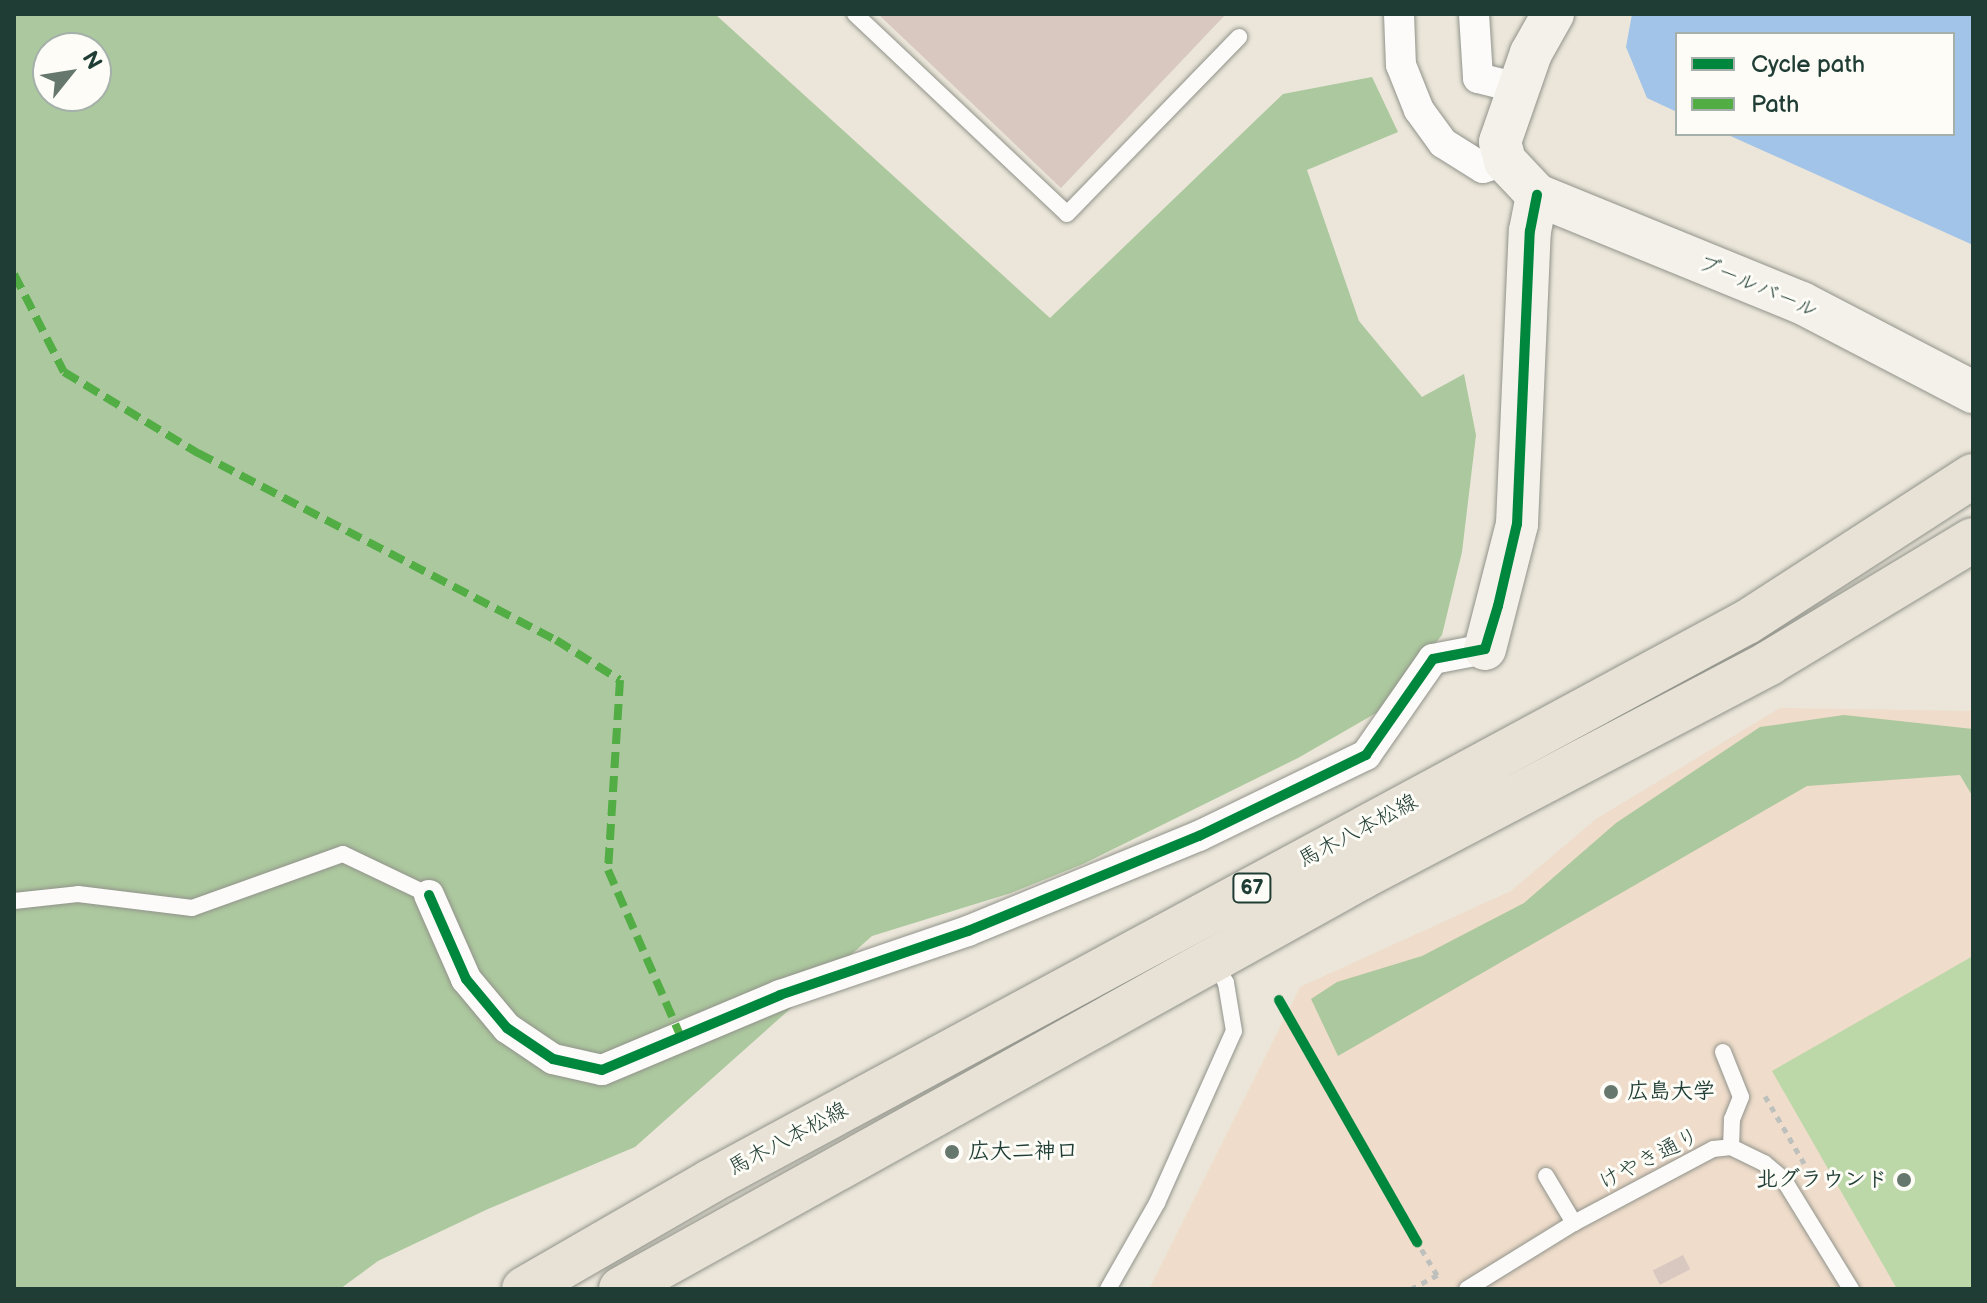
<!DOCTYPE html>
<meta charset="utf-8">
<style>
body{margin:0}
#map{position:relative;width:1987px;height:1303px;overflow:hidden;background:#ebe6d9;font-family:"Balsamiq Sans","Klee One",sans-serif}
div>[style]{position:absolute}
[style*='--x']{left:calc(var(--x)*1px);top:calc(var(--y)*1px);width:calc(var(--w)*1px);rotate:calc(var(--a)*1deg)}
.built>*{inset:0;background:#efdcca}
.green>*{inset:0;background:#bcd8a8}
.forest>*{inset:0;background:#acc89e}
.water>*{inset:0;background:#a2c4e8}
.building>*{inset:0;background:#d8c8bf;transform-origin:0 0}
.path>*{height:5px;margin-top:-2.5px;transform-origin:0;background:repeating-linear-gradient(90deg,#bdc0bc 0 6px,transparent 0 12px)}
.roads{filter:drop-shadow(0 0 2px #91938b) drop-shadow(0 0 2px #91938b)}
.lane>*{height:16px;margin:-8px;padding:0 8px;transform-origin:8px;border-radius:8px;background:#fcfbf9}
.street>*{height:30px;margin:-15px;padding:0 15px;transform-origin:15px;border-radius:15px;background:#fcfbf9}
.secondary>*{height:42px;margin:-21px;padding:0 21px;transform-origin:21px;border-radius:21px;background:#f4f1eb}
.primary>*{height:44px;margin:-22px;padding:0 22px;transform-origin:22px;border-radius:22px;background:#e7e2d5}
.quiet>*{height:8px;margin-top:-4px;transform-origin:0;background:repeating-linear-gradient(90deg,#52ad45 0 16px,transparent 0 24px)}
.cycleway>*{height:10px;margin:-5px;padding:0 5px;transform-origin:5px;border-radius:5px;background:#00873e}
.dots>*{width:22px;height:22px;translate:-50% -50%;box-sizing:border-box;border:4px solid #fdfcf7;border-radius:50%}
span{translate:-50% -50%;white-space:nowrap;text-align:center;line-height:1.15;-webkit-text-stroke:6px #fdfcf7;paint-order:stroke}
.shield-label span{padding:2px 6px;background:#fdfcf7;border:2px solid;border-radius:6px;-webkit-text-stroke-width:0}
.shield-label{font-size:20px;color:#1f3d34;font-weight:700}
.street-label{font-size:22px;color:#1f3d34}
.poi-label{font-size:22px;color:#1f3d34;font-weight:700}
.left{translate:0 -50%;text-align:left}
.right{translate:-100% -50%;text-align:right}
.frame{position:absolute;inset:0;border:16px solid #1f3d34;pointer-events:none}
.legend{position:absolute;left:1675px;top:32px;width:280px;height:104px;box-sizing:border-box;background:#fdfcf7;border:2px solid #a4b0a9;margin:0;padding:10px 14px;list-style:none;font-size:24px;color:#1f3d34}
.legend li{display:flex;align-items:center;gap:16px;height:40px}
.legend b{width:40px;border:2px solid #a4b0a9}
.north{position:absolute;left:32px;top:32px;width:80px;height:80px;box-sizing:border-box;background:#fdfcf7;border:2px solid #a4b0a9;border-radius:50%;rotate:60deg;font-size:22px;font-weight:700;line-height:32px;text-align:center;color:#1f3d34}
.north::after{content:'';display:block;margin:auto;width:28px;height:36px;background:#66786e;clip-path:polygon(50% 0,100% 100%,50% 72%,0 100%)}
</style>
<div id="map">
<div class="built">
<i style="clip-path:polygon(1780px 708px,1973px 711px,1973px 1289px,1149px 1289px,1300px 987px,1511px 891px,1596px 819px)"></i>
</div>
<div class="green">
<i style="clip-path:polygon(1973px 956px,1973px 1289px,1897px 1289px,1772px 1071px)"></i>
</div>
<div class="forest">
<i style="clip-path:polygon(evenodd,14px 14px,715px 14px,1050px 318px,1283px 94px,1372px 77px,1398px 132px,1307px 170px,1359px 321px,1422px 397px,1464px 374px,1476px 435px,1462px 552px,1442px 635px,1383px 709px,1298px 758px,1083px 864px,1011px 893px,872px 936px,635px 1147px,488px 1209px,378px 1261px,340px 1289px,14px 1289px,14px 14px,48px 48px,96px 48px,96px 96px,48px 96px,48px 48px)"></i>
<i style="clip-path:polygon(1844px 715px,1973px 729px,1973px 797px,1960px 775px,1807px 786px,1338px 1056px,1311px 999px,1337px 982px,1422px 956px,1524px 903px,1616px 823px,1760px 727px)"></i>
</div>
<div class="water">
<i style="clip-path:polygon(1632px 14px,1973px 14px,1973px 245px,1726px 134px,1953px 134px,1953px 34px,1677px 34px,1677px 112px,1647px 98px,1626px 47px)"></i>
</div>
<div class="building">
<i style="clip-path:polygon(878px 14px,1226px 14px,1061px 188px)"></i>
<i style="left:1683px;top:1255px;width:16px;height:34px;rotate:63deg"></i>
</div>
<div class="path">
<i style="--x:1765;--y:1096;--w:78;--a:59.8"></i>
<i style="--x:1411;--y:1289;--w:30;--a:-28"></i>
<i style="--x:1437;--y:1275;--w:39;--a:-121"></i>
</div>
<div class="roads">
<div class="lane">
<i style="--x:855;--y:14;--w:291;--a:43.3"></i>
<i style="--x:1067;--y:214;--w:247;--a:-45.8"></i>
<i style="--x:14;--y:901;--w:64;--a:-6.2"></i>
<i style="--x:78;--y:894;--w:115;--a:7"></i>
<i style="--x:192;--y:908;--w:160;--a:-19.7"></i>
<i style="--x:343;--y:854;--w:95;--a:25.5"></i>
<i style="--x:1723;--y:1052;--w:48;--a:68.2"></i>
<i style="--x:1741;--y:1097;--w:24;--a:112"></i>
<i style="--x:1732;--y:1119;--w:28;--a:92"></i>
<i style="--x:1546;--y:1176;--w:55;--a:59.2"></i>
<i style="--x:1108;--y:1289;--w:99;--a:-60.3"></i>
<i style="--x:1157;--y:1203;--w:188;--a:-65.9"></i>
<i style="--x:1234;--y:1031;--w:49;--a:-99.5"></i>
<i style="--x:1226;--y:983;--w:25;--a:-119"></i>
<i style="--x:1467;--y:1289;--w:126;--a:-31.7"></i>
<i style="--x:1574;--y:1223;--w:157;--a:-28"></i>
<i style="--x:1713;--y:1149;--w:18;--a:-6"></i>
<i style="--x:1731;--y:1147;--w:37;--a:26"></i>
<i style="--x:1764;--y:1163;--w:26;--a:40"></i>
<i style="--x:1784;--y:1180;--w:128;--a:58.4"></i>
</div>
<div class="street">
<i style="--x:1399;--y:14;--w:51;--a:87.8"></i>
<i style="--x:1401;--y:65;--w:48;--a:68.2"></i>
<i style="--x:1419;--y:110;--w:41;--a:54"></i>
<i style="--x:1443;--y:143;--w:47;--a:32"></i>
<i style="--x:1483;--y:168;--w:23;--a:-18"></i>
<i style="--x:1474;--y:14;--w:64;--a:86.4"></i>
<i style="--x:1478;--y:78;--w:41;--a:14"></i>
<i style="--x:429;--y:895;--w:92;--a:66.2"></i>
<i style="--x:466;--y:979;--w:64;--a:50.1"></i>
<i style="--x:507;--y:1028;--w:55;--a:34"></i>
<i style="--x:553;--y:1059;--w:50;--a:12.7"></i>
<i style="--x:602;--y:1070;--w:193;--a:-22.8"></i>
<i style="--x:780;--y:995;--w:199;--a:-18.8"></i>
<i style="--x:968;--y:931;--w:250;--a:-22.4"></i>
<i style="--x:1199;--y:836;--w:186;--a:-25.9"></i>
<i style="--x:1366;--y:755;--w:117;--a:-55.1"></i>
<i style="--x:1433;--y:659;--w:53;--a:-10.9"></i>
</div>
<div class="secondary">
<i style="--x:1553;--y:14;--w:45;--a:119.4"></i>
<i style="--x:1531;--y:53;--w:94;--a:109.2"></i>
<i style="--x:1500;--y:142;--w:20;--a:75"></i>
<i style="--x:1505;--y:161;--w:47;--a:46.7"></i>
<i style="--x:1537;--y:195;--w:286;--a:22.2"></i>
<i style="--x:1802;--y:303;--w:193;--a:27.5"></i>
<i style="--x:1485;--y:649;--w:129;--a:-75.6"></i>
<i style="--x:1517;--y:524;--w:293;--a:-87.5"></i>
<i style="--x:1530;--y:231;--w:37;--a:-79"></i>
</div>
<div class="primary">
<i style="--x:524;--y:1289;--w:214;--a:-30"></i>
<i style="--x:709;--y:1182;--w:1179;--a:-28.35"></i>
<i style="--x:1747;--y:622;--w:269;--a:-32.9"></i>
<i style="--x:621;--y:1289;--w:848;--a:-29.07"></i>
<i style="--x:1362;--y:877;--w:460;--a:-27.7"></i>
<i style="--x:1769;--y:663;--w:238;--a:-31.1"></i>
</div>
</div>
<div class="quiet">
<i style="--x:14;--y:274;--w:110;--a:63"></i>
<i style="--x:64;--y:372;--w:157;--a:31.2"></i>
<i style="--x:198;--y:453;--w:404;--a:27.6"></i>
<i style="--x:556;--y:640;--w:75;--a:32"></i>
<i style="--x:620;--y:680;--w:190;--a:93.6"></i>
<i style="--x:608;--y:870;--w:184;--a:66.4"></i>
</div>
<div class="cycleway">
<i style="--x:429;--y:895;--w:92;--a:66.2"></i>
<i style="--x:466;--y:979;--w:64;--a:50.1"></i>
<i style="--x:507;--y:1028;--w:55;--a:34"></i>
<i style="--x:553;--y:1059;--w:50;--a:12.7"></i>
<i style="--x:602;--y:1070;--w:193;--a:-22.8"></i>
<i style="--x:780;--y:995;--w:199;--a:-18.8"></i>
<i style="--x:968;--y:931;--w:250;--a:-22.4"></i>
<i style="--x:1199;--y:836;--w:186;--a:-25.9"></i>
<i style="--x:1366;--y:755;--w:117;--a:-55.1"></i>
<i style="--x:1433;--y:659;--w:53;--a:-10.9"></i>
<i style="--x:1485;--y:649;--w:45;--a:-73.2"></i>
<i style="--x:1498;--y:606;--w:84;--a:-77"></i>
<i style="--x:1517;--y:524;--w:293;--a:-87.5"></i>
<i style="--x:1530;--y:231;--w:37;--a:-79"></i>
<i style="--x:1279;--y:1000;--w:279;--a:60.3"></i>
</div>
<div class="dots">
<i style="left:1611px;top:1092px;background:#66786e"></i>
<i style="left:952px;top:1152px;background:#66786e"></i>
<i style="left:1904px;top:1180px;background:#66786e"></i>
</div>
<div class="shield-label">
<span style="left:1252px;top:888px">67</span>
</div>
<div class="street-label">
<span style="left:1758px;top:287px;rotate:23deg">ブールバール</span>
<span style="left:1358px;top:831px;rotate:-28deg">馬木八本松線</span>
<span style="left:788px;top:1139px;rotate:-28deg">馬木八本松線</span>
<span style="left:1649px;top:1159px;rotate:-27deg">けやき通り</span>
</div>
<div class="poi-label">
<span class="left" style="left:1627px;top:1092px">広島大学</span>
<span class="left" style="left:968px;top:1152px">広大二神口</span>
<span class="right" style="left:1888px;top:1180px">北グラウンド</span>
</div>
<div class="frame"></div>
<ul class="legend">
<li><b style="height:10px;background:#00873e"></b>Cycle path</li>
<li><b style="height:10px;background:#52ad45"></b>Path</li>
</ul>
<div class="north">N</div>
</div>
